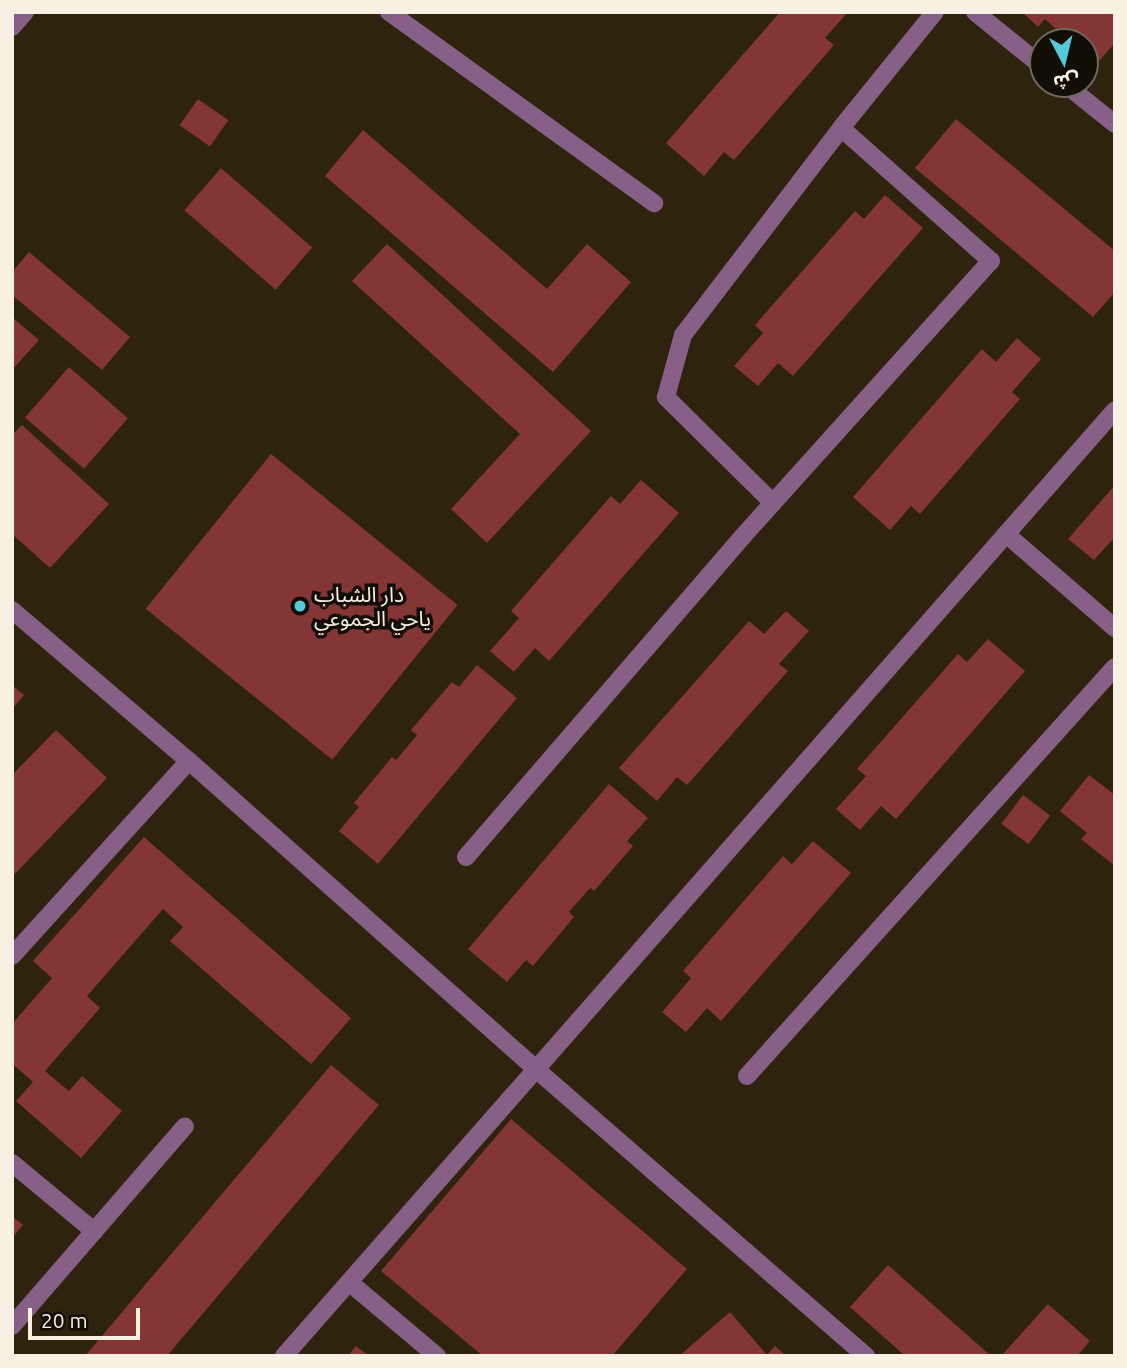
<!DOCTYPE html>
<meta charset="utf-8">
<style>
body{margin:0}
#map{position:relative;width:1127px;height:1368px;overflow:hidden;background:#2e230c;font-family:Ubuntu,"Noto Sans Arabic",sans-serif}
div>[style]{position:absolute}
[style*='--x']{left:calc(var(--x)*1px);top:calc(var(--y)*1px);width:calc(var(--w)*1px);rotate:calc(var(--a)*1deg)}
.building>*{inset:0;background:#833634;transform-origin:0 0}
.service>*{height:18px;margin:-9px;padding:0 9px;transform-origin:9px;border-radius:9px;background:#866087}
.minor>*{height:18px;margin:-9px;padding:0 9px;transform-origin:9px;border-radius:9px;background:#866087}
.dots>*{width:19px;height:19px;translate:-50% -50%;box-sizing:border-box;border:4px solid #120d05;border-radius:50%}
span{translate:-50% -50%;white-space:nowrap;text-align:center;line-height:1.15;-webkit-text-stroke:7px #120d05;paint-order:stroke}
.poi-label{font-size:21px;color:#f8f0e2}
.left{translate:0 -50%;text-align:left}
.frame{position:absolute;inset:0;border:14px solid #f8f0e2;pointer-events:none}
.north{position:absolute;left:1029px;top:28px;width:70px;height:70px;box-sizing:border-box;background:#120d05;border:2px solid #6e685d;border-radius:50%;rotate:173deg;font-size:19px;font-weight:700;line-height:28px;text-align:center;color:#f8f0e2}
.north::after{content:'';display:block;margin:auto;width:24px;height:32px;background:#53cbdb;clip-path:polygon(50% 0,100% 100%,50% 72%,0 100%)}
.scale{position:absolute;left:28px;top:1308px;width:112px;height:32px;box-sizing:border-box;border:4px solid #f8f0e2;border-top:0;padding-left:9px;font-size:21px;line-height:24px;white-space:nowrap;color:#f8f0e2;-webkit-text-stroke:5px #120d05;paint-order:stroke}
</style>
<div id="map">
<div class="building">
<i style="clip-path:polygon(780px 12px,848px 12px,825px 38px,834px 45px,734px 160px,724px 152px,704px 176px,666px 143px)"></i>
<i style="clip-path:polygon(1022px 12px,1115px 12px,1115px 43px,1091px 70px,1085px 65px,1085px 42px,1070px 42px,1045px 19px,1038px 27px)"></i>
<i style="left:198px;top:99px;width:37px;height:32px;rotate:35deg"></i>
<i style="clip-path:polygon(956px 119px,1115px 251px,1115px 292px,1093px 317px,915px 168px)"></i>
<i style="clip-path:polygon(363px 130px,547px 289px,587px 244px,631px 282px,553px 372px,325px 176px)"></i>
<i style="left:221px;top:168px;width:121px;height:56px;rotate:41deg"></i>
<i style="clip-path:polygon(885px 195px,923px 228px,793px 376px,778px 363px,758px 386px,734px 366px,763px 333px,755px 325px,855px 211px,864px 219px)"></i>
<i style="clip-path:polygon(387px 244px,591px 431px,487px 543px,451px 509px,520px 434px,352px 281px)"></i>
<i style="clip-path:polygon(29px 252px,130px 337px,102px 370px,12px 295px,12px 272px)"></i>
<i style="clip-path:polygon(12px 317px,39px 340px,12px 370px)"></i>
<i style="clip-path:polygon(1017px 338px,1041px 359px,1012px 392px,1020px 399px,920px 514px,911px 506px,890px 530px,853px 497px,982px 349px,996px 362px)"></i>
<i style="left:69px;top:367px;width:78px;height:67px;rotate:41deg"></i>
<i style="clip-path:polygon(22px 425px,109px 504px,50px 568px,12px 534px,12px 435px)"></i>
<i style="left:271px;top:454px;width:240px;height:199px;rotate:39deg"></i>
<i style="clip-path:polygon(641px 480px,679px 513px,549px 661px,535px 648px,514px 672px,490px 651px,519px 618px,511px 611px,611px 496px,620px 504px)"></i>
<i style="clip-path:polygon(1115px 485px,1115px 537px,1094px 560px,1068px 539px)"></i>
<i style="clip-path:polygon(786px 611px,809px 631px,779px 664px,788px 671px,687px 785px,677px 777px,657px 801px,619px 768px,749px 621px,764px 634px)"></i>
<i style="clip-path:polygon(988px 639px,1025px 671px,896px 819px,881px 806px,860px 830px,836px 809px,866px 776px,857px 769px,958px 654px,967px 662px)"></i>
<i style="clip-path:polygon(477px 665px,517px 698px,378px 864px,339px 831px,359px 807px,354px 803px,392px 757px,396px 760px,417px 735px,411px 730px,452px 682px,459px 687px)"></i>
<i style="clip-path:polygon(12px 685px,24px 695px,12px 709px)"></i>
<i style="clip-path:polygon(56px 730px,107px 778px,12px 877px,12px 775px)"></i>
<i style="clip-path:polygon(1089px 775px,1115px 795px,1115px 866px,1081px 839px,1087px 833px,1060px 811px)"></i>
<i style="clip-path:polygon(609px 784px,648px 818px,627px 841px,633px 846px,594px 891px,590px 888px,569px 912px,574px 917px,533px 966px,526px 960px,507px 982px,468px 949px)"></i>
<i style="left:1023px;top:795px;width:34px;height:36px;rotate:37deg"></i>
<i style="clip-path:polygon(144px 837px,351px 1018px,311px 1064px,170px 941px,183px 927px,163px 909px,87px 996px,100px 1008px,45px 1071px,69px 1091px,82px 1076px,122px 1111px,81px 1158px,16px 1101px,33px 1082px,15px 1066px,12px 1069px,12px 1024px,52px 978px,33px 961px)"></i>
<i style="clip-path:polygon(813px 841px,851px 873px,721px 1021px,707px 1008px,686px 1032px,662px 1012px,691px 978px,683px 971px,783px 856px,792px 864px)"></i>
<i style="clip-path:polygon(331px 1065px,379px 1105px,167px 1356px,85px 1356px)"></i>
<i style="clip-path:polygon(511px 1119px,687px 1269px,612px 1356px,483px 1356px,381px 1271px)"></i>
<i style="clip-path:polygon(12px 1216px,23px 1225px,12px 1238px)"></i>
<i style="clip-path:polygon(888px 1265px,991px 1356px,905px 1356px,850px 1307px)"></i>
<i style="clip-path:polygon(1048px 1304px,1090px 1341px,1077px 1356px,1001px 1356px)"></i>
<i style="clip-path:polygon(730px 1312px,767px 1355px,775px 1346px,786px 1356px,679px 1356px)"></i>
<i style="clip-path:polygon(356px 1346px,369px 1356px,348px 1356px)"></i>
</div>
<div class="service">
<i style="--x:389;--y:12;--w:327;--a:35.8"></i>
<i style="--x:773;--y:503;--w:151;--a:-135.3"></i>
<i style="--x:666;--y:397;--w:64;--a:-74.7"></i>
<i style="--x:683;--y:335;--w:260;--a:-52.6"></i>
<i style="--x:841;--y:128;--w:149;--a:-51"></i>
<i style="--x:1006;--y:534;--w:144;--a:40.8"></i>
<i style="--x:466;--y:857;--w:425;--a:-49.2"></i>
<i style="--x:744;--y:535;--w:369;--a:-48"></i>
<i style="--x:991;--y:261;--w:200;--a:-138.4"></i>
<i style="--x:747;--y:1076;--w:550;--a:-48.02"></i>
</div>
<div class="minor">
<i style="--x:975;--y:12;--w:87;--a:39"></i>
<i style="--x:12;--y:27;--w:20;--a:-49"></i>
<i style="--x:1065;--y:84;--w:64;--a:38.7"></i>
<i style="--x:12;--y:610;--w:233;--a:40.5"></i>
<i style="--x:189;--y:761;--w:467;--a:41.6"></i>
<i style="--x:538;--y:1071;--w:435;--a:41"></i>
<i style="--x:12;--y:956;--w:263;--a:-47.8"></i>
<i style="--x:12;--y:1163;--w:107;--a:39.7"></i>
<i style="--x:349;--y:1282;--w:115;--a:40.1"></i>
<i style="--x:12;--y:1326;--w:264;--a:-49.1"></i>
<i style="--x:284;--y:1356;--w:1259;--a:-48.7"></i>
</div>
<div class="dots">
<i style="left:300px;top:606px;background:#53cbdb"></i>
</div>
<div class="poi-label">
<span class="left" style="left:314px;top:606px">دار الشباب<br>ياحي الجموعي</span>
</div>
<div class="frame"></div>
<div class="north">ش</div>
<div class="scale">20 m</div>
</div>
